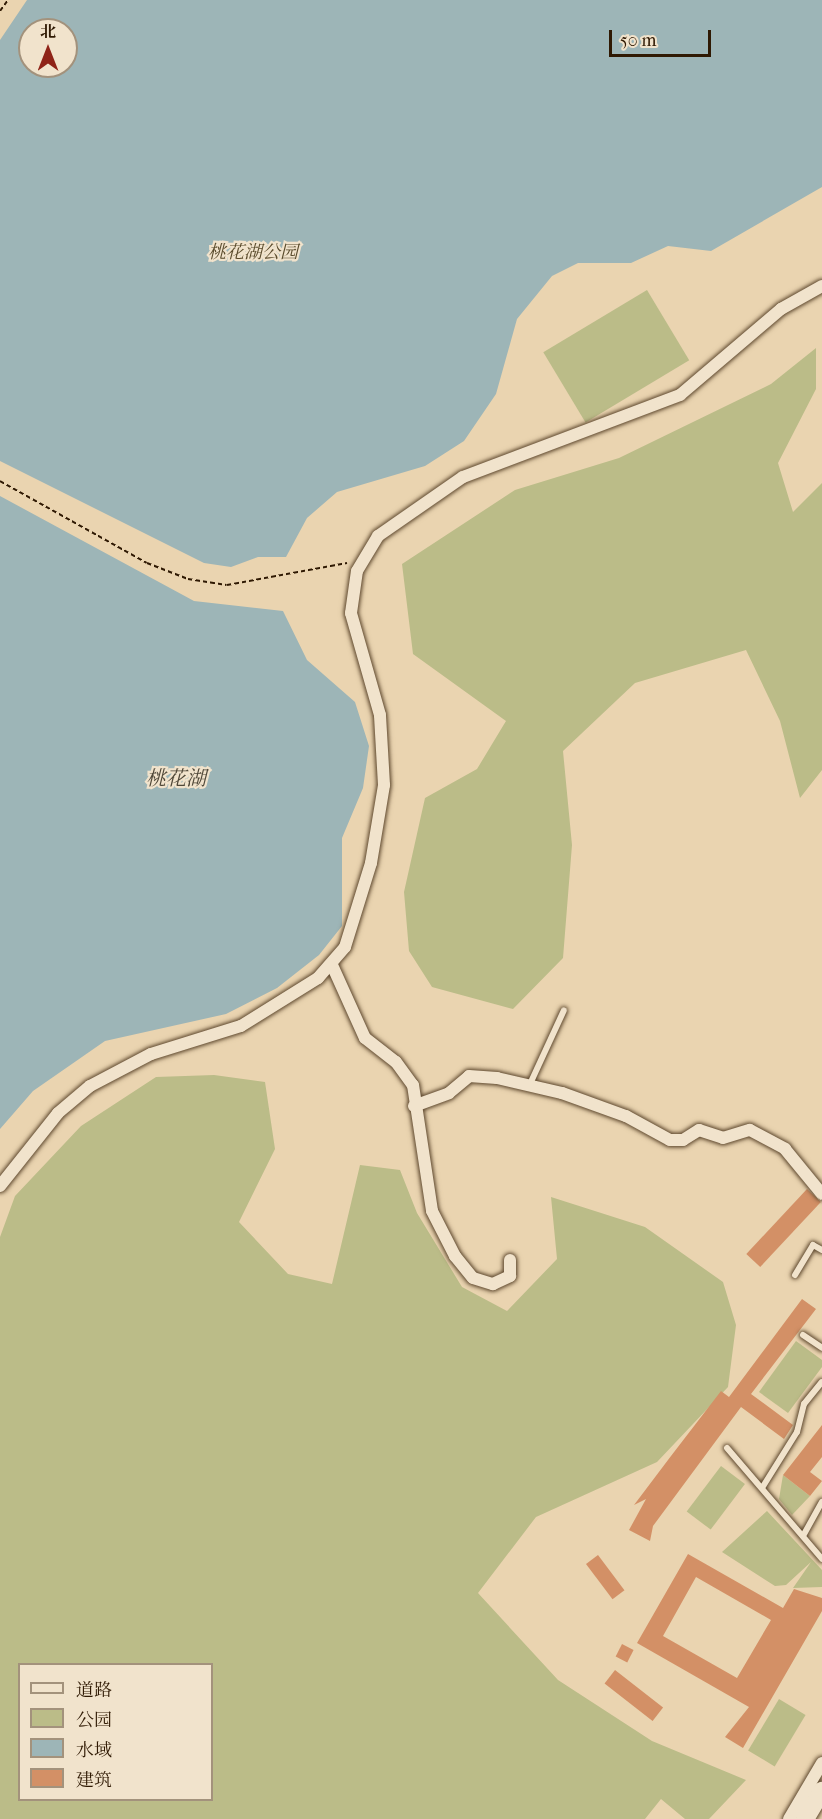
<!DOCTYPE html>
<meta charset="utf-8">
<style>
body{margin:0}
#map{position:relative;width:822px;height:1819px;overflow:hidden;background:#ead4b0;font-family:"IM FELL French Canon","Noto Serif SC",serif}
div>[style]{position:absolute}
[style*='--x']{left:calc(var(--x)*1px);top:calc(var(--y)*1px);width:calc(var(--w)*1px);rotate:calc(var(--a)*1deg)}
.green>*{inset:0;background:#bbbc88;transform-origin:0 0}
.water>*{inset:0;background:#9db5b7}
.building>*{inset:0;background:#d39066;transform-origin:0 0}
.path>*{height:2px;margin-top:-1px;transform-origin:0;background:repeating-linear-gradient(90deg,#2f1903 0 4.5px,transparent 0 7.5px)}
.roads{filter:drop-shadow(0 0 2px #5e482e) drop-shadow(0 0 2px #5e482e)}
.service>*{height:6px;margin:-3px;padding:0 3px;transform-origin:3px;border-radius:3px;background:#f1e3cc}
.minor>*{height:12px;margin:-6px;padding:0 6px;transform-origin:6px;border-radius:6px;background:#f1e3cc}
.secondary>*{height:18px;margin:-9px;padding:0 9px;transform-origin:9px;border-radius:9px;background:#f1e3cc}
span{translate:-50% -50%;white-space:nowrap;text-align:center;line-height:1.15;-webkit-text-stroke:4.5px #f1e3cc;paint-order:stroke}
.park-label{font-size:18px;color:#594a2b;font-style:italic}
.water-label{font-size:20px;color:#504839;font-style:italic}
.legend{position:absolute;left:18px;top:1663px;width:195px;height:138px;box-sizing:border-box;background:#f1e3cc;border:2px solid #a3927c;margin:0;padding:8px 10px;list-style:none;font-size:18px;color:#2f1903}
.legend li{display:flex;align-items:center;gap:12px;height:30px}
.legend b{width:30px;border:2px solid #a3927c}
.north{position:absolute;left:18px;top:18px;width:60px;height:60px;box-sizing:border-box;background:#f1e3cc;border:2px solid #a3927c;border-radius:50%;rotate:0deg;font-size:16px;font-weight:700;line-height:24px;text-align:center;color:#2f1903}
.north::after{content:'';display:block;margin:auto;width:21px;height:27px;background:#8f2418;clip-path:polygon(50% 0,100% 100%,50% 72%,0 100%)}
.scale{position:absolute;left:609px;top:30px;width:102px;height:27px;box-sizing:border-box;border:3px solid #2f1903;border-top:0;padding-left:8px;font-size:18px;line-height:21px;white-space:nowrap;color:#2f1903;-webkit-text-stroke:4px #f1e3cc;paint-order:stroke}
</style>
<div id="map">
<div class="green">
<i style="left:647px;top:290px;width:82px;height:121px;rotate:59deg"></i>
<i style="clip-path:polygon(816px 348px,816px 389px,778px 463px,793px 512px,822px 483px,822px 770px,800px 798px,780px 721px,746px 650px,635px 683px,563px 751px,572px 845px,563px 958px,513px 1009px,432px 987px,409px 951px,404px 892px,425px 798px,477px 769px,506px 721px,413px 654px,402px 564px,515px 490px,619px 458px,771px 384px)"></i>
<i style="clip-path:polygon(evenodd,214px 1075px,265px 1082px,275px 1149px,239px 1222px,288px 1274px,332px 1284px,360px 1165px,400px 1170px,417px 1213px,462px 1287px,507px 1311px,557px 1259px,551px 1197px,645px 1227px,723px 1282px,736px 1325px,728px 1387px,657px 1462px,536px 1517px,478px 1593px,558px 1680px,652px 1741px,746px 1780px,709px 1819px,685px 1819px,661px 1799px,645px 1819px,0 1819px,0 1237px,15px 1196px,81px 1126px,156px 1077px,214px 1075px,20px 1664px,212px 1664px,212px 1800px,20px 1800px,20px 1664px)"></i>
<i style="clip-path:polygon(796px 1341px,822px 1360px,822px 1367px,788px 1413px,759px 1392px)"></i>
<i style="left:721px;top:1466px;width:30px;height:57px;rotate:37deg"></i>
<i style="clip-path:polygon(783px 1475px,810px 1496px,792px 1515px,779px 1499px)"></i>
<i style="clip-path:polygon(767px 1511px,822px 1570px,822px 1587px,793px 1588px,811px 1562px,786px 1585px,775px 1586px,722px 1552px)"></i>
<i style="left:779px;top:1699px;width:31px;height:60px;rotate:31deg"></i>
</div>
<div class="water">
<i style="clip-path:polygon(evenodd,27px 0,822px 0,822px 187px,711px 251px,668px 246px,631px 263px,578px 263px,552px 276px,517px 319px,496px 394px,464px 441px,425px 466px,337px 492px,307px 518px,286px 557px,258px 557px,231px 567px,204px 563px,0 461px,0 40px,27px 0,30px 30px,66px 30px,66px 66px,30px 66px,30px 30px)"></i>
<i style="clip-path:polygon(0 496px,194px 601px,283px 611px,307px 660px,355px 702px,369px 746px,363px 788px,342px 838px,342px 926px,319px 955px,277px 988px,226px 1014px,105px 1041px,33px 1091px,0 1129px)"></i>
</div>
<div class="building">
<i style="left:807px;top:1189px;width:19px;height:89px;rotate:43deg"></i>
<i style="clip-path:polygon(802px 1299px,816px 1309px,751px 1394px,793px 1425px,784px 1439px,741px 1407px,653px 1526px,650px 1541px,629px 1530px,646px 1499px,634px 1505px,671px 1456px,721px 1391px,729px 1397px)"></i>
<i style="clip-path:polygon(822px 1425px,822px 1457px,810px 1472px,822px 1481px,810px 1496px,783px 1475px)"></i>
<i style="clip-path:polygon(evenodd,688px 1554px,783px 1608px,794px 1589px,822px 1598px,822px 1611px,743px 1748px,725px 1737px,749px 1707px,637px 1643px,688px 1554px,696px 1577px,771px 1620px,737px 1678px,663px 1636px,696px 1577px)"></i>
<i style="left:598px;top:1555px;width:44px;height:15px;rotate:53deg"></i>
<i style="left:622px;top:1644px;width:13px;height:14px;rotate:27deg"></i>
<i style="left:615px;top:1670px;width:61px;height:17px;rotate:38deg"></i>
</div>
<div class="path">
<i style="--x:0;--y:11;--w:14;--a:-54"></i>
<i style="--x:0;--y:481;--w:168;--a:29.2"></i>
<i style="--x:147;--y:563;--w:44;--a:21.3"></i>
<i style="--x:188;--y:579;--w:39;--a:9"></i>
<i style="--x:227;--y:585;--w:122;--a:-10.4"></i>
</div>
<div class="roads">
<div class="service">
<i style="--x:530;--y:1084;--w:81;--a:-65.3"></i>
<i style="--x:795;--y:1275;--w:35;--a:-59"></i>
<i style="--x:813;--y:1245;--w:10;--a:29"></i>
<i style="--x:803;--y:1335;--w:23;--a:34"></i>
<i style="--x:727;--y:1448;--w:146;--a:49.4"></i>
<i style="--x:762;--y:1488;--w:66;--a:-58"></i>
<i style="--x:797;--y:1432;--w:29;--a:-76"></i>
<i style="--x:804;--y:1404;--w:28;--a:-51"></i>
<i style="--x:803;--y:1536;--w:39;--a:-61"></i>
</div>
<div class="minor">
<i style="--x:332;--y:965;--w:80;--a:65.7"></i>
<i style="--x:365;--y:1038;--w:39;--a:38"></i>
<i style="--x:396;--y:1062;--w:29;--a:54"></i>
<i style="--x:413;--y:1085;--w:127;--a:81.4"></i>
<i style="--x:432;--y:1211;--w:51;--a:62.9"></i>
<i style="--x:455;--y:1256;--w:28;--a:51"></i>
<i style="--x:473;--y:1278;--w:21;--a:17"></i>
<i style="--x:493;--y:1284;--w:19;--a:-25"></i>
<i style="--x:510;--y:1276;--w:16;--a:-90"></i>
<i style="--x:414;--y:1106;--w:37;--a:-20"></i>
<i style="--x:449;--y:1093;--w:26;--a:-40"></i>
<i style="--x:469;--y:1076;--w:28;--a:4"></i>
<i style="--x:497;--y:1078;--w:67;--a:13"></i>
<i style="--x:562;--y:1093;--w:68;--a:19.8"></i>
<i style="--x:626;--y:1116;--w:50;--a:28.6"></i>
<i style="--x:670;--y:1140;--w:13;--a:0"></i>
<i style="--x:683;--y:1140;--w:19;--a:-32"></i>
<i style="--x:699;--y:1130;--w:25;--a:18"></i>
<i style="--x:723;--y:1138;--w:28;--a:-17"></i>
<i style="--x:750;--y:1130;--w:40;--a:28"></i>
<i style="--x:785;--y:1149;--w:58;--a:50.6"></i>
<i style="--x:0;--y:1186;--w:93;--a:-51.5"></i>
<i style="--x:58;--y:1113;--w:42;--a:-40.2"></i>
<i style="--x:90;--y:1086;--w:69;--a:-27.7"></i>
<i style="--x:151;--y:1054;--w:94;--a:-17.3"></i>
<i style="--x:241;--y:1026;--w:91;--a:-31.9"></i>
<i style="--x:318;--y:978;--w:41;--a:-48.9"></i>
<i style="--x:345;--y:947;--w:88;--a:-72.8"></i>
<i style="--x:371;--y:863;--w:79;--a:-80.5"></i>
<i style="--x:384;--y:785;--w:70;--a:-93.3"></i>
<i style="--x:380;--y:715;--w:106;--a:-105.9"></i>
<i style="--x:351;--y:613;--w:42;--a:-81.9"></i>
<i style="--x:357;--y:571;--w:41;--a:-59"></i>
<i style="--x:378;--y:536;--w:103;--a:-34.8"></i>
<i style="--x:463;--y:477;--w:232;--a:-20.7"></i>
<i style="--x:680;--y:395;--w:133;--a:-40.4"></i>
<i style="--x:781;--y:309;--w:47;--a:-29.3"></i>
<i style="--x:789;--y:1819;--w:65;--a:-59.5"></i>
</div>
<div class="secondary">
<i style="--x:805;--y:1819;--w:33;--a:-59"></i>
</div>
</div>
<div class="park-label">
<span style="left:253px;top:253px">桃花湖公园</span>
</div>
<div class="water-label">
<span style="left:176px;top:778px">桃花湖</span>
</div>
<ul class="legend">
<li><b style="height:8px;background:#f1e3cc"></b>道路</li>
<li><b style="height:16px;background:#bbbc88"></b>公园</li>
<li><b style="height:16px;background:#9db5b7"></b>水域</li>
<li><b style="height:16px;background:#d39066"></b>建筑</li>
</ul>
<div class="north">北</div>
<div class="scale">50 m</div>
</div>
